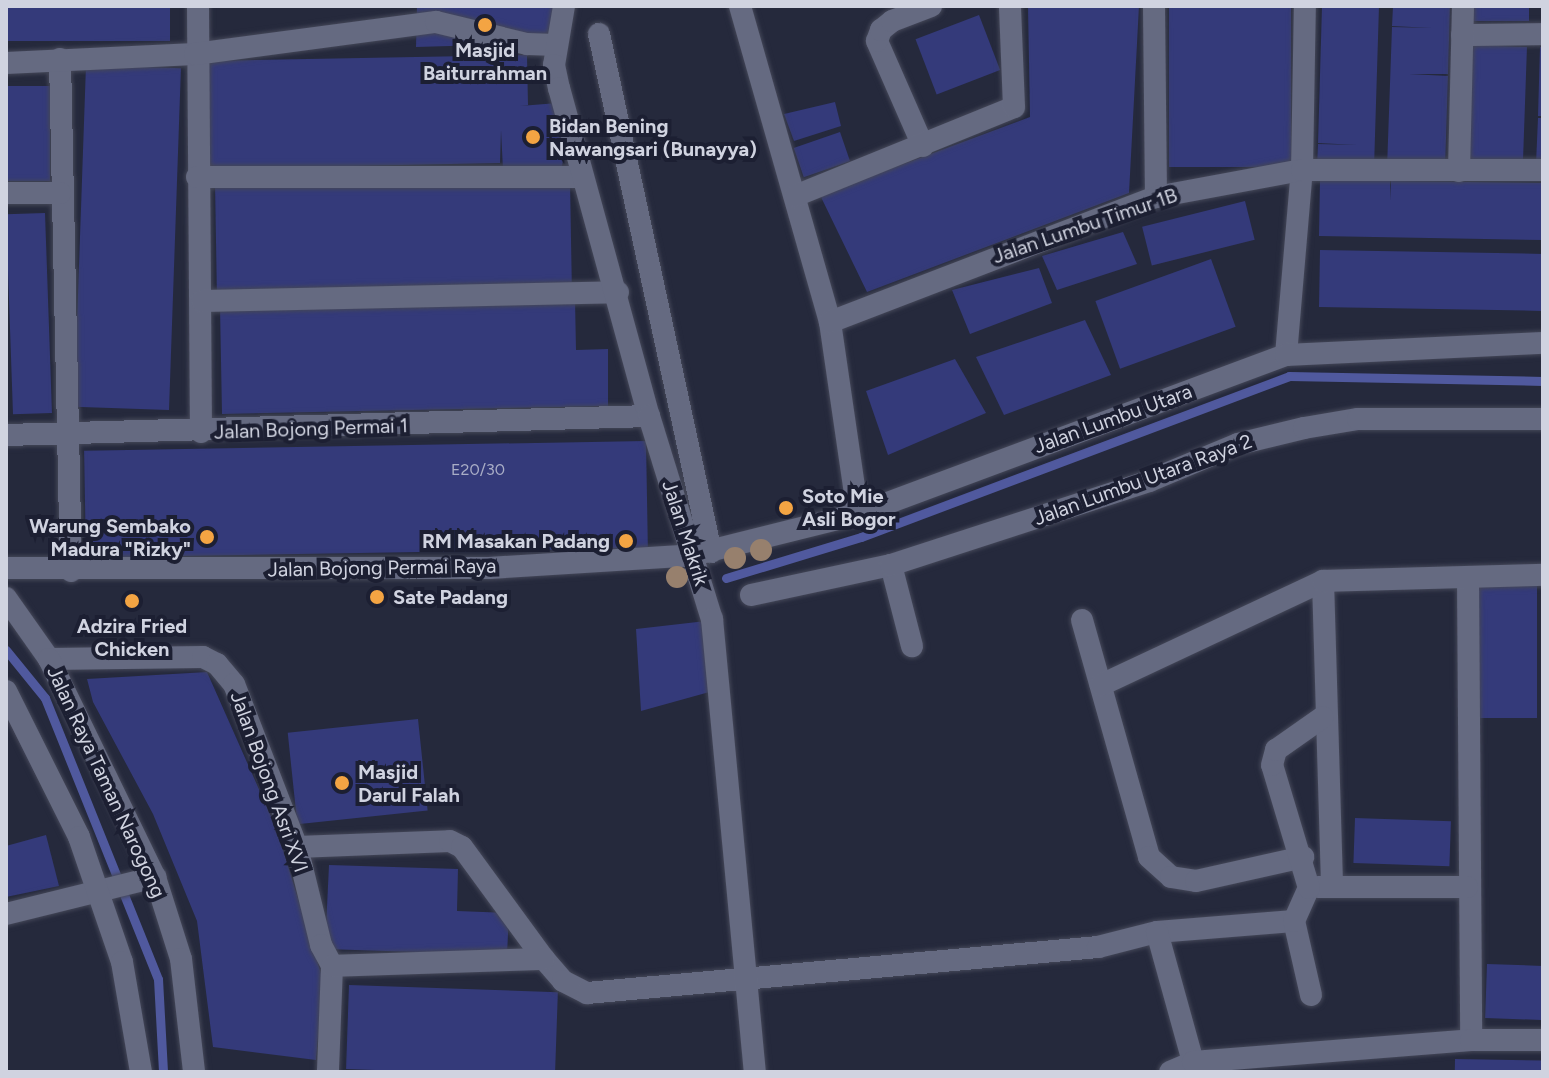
<!DOCTYPE html>
<style>
body{margin:0}
#map{position:relative;width:1549px;height:1078px;overflow:hidden;background:#25293c;font-family:Figtree,sans-serif}
div>[style]{position:absolute}
[style*='--x']{left:calc(var(--x)*1px);top:calc(var(--y)*1px);width:calc(var(--w)*1px);rotate:calc(var(--a)*1deg)}
.stream>*{height:9px;margin:-4.5px;padding:0 4.5px;transform-origin:4.5px;border-radius:4.5px;background:#50599e}
.building>*{inset:0;background:#343a7a;transform-origin:0 0}
.roads{filter:drop-shadow(0 0 2px #444758) drop-shadow(0 0 2px #444758)}
.minor>*{height:22px;margin:-11px;padding:0 11px;transform-origin:11px;border-radius:11px;background:#656a81}
.tertiary>*{height:22px;margin:-11px;padding:0 11px;transform-origin:11px;border-radius:11px;background:#656a81}
.trees>*{width:22px;height:22px;margin:-11px;border-radius:50%;background:#97806d}
.dots>*{width:22px;height:22px;translate:-50% -50%;box-sizing:border-box;border:4px solid #1c1f32;border-radius:50%}
span{translate:-50% -50%;white-space:nowrap;text-align:center;line-height:1.15;-webkit-text-stroke:8px #1c1f32;paint-order:stroke}
.number-label{font-size:16px;color:#a9adc6}
.number-label span{-webkit-text-stroke-width:0}
.poi-label{font-size:20px;color:#d0d3e0;font-weight:700}
.left{translate:0 -50%;text-align:left}
.right{translate:-100% -50%;text-align:right}
.street-label{font-size:20px;color:#d0d3e0}
.frame{position:absolute;inset:0;border:8px solid #d0d3e0;pointer-events:none}
</style>
<div id="map">
<div class="stream">
<i style="--x:726;--y:578;--w:141;--a:-16.9"></i>
<i style="--x:861;--y:537;--w:457;--a:-20.6"></i>
<i style="--x:1289;--y:376;--w:254;--a:1.1"></i>
<i style="--x:6;--y:650;--w:62;--a:50.9"></i>
<i style="--x:45;--y:698;--w:303;--a:68.1"></i>
<i style="--x:158;--y:979;--w:93;--a:86.9"></i>
</div>
<div class="building">
<i style="left:6px;top:6px;width:164px;height:35px"></i>
<i style="clip-path:polygon(417px 6px,559px 6px,548px 43px,416px 47px)"></i>
<i style="clip-path:polygon(1028px 6px,1139px 6px,1129px 193px,867px 292px,820px 195px,1030px 117px)"></i>
<i style="left:1169px;top:6px;width:122px;height:161px"></i>
<i style="clip-path:polygon(1322px 6px,1379px 6px,1374px 168px,1317px 166px,1318px 144px,1357px 145px,1318px 143px)"></i>
<i style="clip-path:polygon(1393px 6px,1450px 6px,1448px 74px,1409px 74px,1448px 76px,1445px 169px,1387px 168px,1392px 27px,1432px 28px,1392px 26px)"></i>
<i style="left:1472px;top:6px;width:57px;height:15px"></i>
<i style="left:979px;top:15px;width:59px;height:68px;rotate:69deg"></i>
<i style="left:1470px;top:45px;width:57px;height:117px;rotate:2deg"></i>
<i style="clip-path:polygon(1540px 47px,1543px 47px,1543px 116px,1538px 116px)"></i>
<i style="clip-path:polygon(527px 55px,528px 105px,520px 106px,570px 102px,562px 167px,503px 170px,501px 130px,500px 163px,208px 169px,206px 61px)"></i>
<i style="left:86px;top:65px;width:95px;height:342px;rotate:2deg"></i>
<i style="left:6px;top:86px;width:44px;height:95px"></i>
<i style="clip-path:polygon(835px 102px,841px 126px,794px 141px,784px 114px)"></i>
<i style="clip-path:polygon(1538px 118px,1543px 118px,1543px 164px,1536px 164px)"></i>
<i style="left:840px;top:132px;width:31px;height:49px;rotate:71deg"></i>
<i style="clip-path:polygon(1320px 180px,1390px 180px,1391px 201px,1391px 181px,1543px 183px,1543px 240px,1319px 236px)"></i>
<i style="left:570px;top:181px;width:107px;height:355px;rotate:89deg"></i>
<i style="left:1245px;top:201px;width:40px;height:106px;rotate:76deg"></i>
<i style="left:45px;top:213px;width:200px;height:39px;rotate:88deg"></i>
<i style="clip-path:polygon(1123px 232px,1137px 264px,1057px 290px,1042px 256px)"></i>
<i style="left:1320px;top:250px;width:223px;height:57px;rotate:1deg"></i>
<i style="left:1211px;top:259px;width:72px;height:123px;rotate:70deg"></i>
<i style="clip-path:polygon(1039px 268px,1052px 303px,970px 334px,952px 290px)"></i>
<i style="clip-path:polygon(575px 299px,576px 350px,608px 349px,608px 406px,222px 414px,220px 307px)"></i>
<i style="clip-path:polygon(1085px 320px,1111px 375px,1004px 415px,976px 357px)"></i>
<i style="clip-path:polygon(955px 359px,986px 413px,888px 455px,866px 391px)"></i>
<i style="left:646px;top:441px;width:107px;height:562px;rotate:89deg"></i>
<i style="left:1537px;top:583px;width:135px;height:62px;rotate:90deg"></i>
<i style="clip-path:polygon(706px 621px,713px 691px,641px 711px,636px 629px)"></i>
<i style="clip-path:polygon(207px 672px,277px 830px,323px 980px,316px 1060px,213px 1047px,197px 921px,153px 814px,93px 702px,87px 679px)"></i>
<i style="left:418px;top:719px;width:92px;height:131px;rotate:84deg"></i>
<i style="left:1355px;top:818px;width:96px;height:45px;rotate:2deg"></i>
<i style="clip-path:polygon(46px 835px,59px 886px,6px 897px,6px 846px)"></i>
<i style="clip-path:polygon(329px 865px,458px 869px,457px 911px,509px 913px,507px 955px,325px 949px)"></i>
<i style="left:1487px;top:964px;width:56px;height:54px;rotate:2deg"></i>
<i style="left:349px;top:985px;width:209px;height:84px;rotate:2deg"></i>
<i style="left:1455px;top:1059px;width:88px;height:13px;rotate:1deg"></i>
</div>
<div class="roads">
<div class="minor">
<i style="--x:198;--y:6;--w:426;--a:89.6"></i>
<i style="--x:740;--y:6;--w:329;--a:74.1"></i>
<i style="--x:1154;--y:6;--w:191;--a:89.4"></i>
<i style="--x:599;--y:34;--w:530;--a:77.8"></i>
<i style="--x:1462;--y:35;--w:81;--a:-0.7"></i>
<i style="--x:60;--y:59;--w:512;--a:88.77"></i>
<i style="--x:6;--y:63;--w:189;--a:-2.7"></i>
<i style="--x:195;--y:54;--w:243;--a:-7.6"></i>
<i style="--x:436;--y:22;--w:94;--a:13.6"></i>
<i style="--x:527;--y:44;--w:29;--a:2"></i>
<i style="--x:923;--y:146;--w:115;--a:-113.7"></i>
<i style="--x:877;--y:41;--w:12;--a:-70"></i>
<i style="--x:881;--y:30;--w:14;--a:-39"></i>
<i style="--x:892;--y:21;--w:42;--a:-21"></i>
<i style="--x:1459;--y:171;--w:165;--a:-88.6"></i>
<i style="--x:197;--y:177;--w:385;--a:0"></i>
<i style="--x:6;--y:193;--w:54;--a:0"></i>
<i style="--x:795;--y:196;--w:236;--a:-22.1"></i>
<i style="--x:1014;--y:107;--w:101;--a:-92.3"></i>
<i style="--x:202;--y:301;--w:416;--a:-1.2"></i>
<i style="--x:1286;--y:355;--w:186;--a:-85.1"></i>
<i style="--x:1302;--y:170;--w:164;--a:-89"></i>
<i style="--x:6;--y:435;--w:643;--a:-1.69"></i>
<i style="--x:858;--y:514;--w:194;--a:-98.3"></i>
<i style="--x:830;--y:322;--w:349;--a:-21"></i>
<i style="--x:1156;--y:197;--w:148;--a:-10.5"></i>
<i style="--x:1302;--y:170;--w:241;--a:0"></i>
<i style="--x:891;--y:565;--w:84;--a:75.5"></i>
<i style="--x:1468;--y:577;--w:463;--a:89.6"></i>
<i style="--x:1323;--y:581;--w:304;--a:88.3"></i>
<i style="--x:751;--y:595;--w:143;--a:-12.1"></i>
<i style="--x:891;--y:565;--w:271;--a:-18"></i>
<i style="--x:1149;--y:481;--w:96;--a:-22.6"></i>
<i style="--x:1238;--y:444;--w:68;--a:-13.6"></i>
<i style="--x:1304;--y:428;--w:55;--a:-9.5"></i>
<i style="--x:1358;--y:419;--w:185;--a:0"></i>
<i style="--x:1082;--y:620;--w:246;--a:74.2"></i>
<i style="--x:1149;--y:857;--w:30;--a:42"></i>
<i style="--x:1171;--y:877;--w:25;--a:9"></i>
<i style="--x:1196;--y:881;--w:110;--a:-12.6"></i>
<i style="--x:49;--y:659;--w:154;--a:-0.7"></i>
<i style="--x:203;--y:657;--w:16;--a:27"></i>
<i style="--x:217;--y:664;--w:26;--a:50"></i>
<i style="--x:234;--y:684;--w:175;--a:68.9"></i>
<i style="--x:297;--y:847;--w:101;--a:76.2"></i>
<i style="--x:321;--y:945;--w:24;--a:62"></i>
<i style="--x:332;--y:966;--w:106;--a:92.2"></i>
<i style="--x:1101;--y:685;--w:245;--a:-25.1"></i>
<i style="--x:1323;--y:581;--w:220;--a:-1.6"></i>
<i style="--x:297;--y:847;--w:153;--a:-2.2"></i>
<i style="--x:450;--y:841;--w:13;--a:27"></i>
<i style="--x:462;--y:847;--w:139;--a:53.8"></i>
<i style="--x:544;--y:959;--w:29;--a:49"></i>
<i style="--x:563;--y:981;--w:27;--a:27"></i>
<i style="--x:587;--y:993;--w:513;--a:-5.14"></i>
<i style="--x:1098;--y:947;--w:61;--a:-14.3"></i>
<i style="--x:1157;--y:932;--w:137;--a:-4.6"></i>
<i style="--x:1318;--y:887;--w:149;--a:0"></i>
<i style="--x:6;--y:914;--w:154;--a:-13.9"></i>
<i style="--x:1157;--y:932;--w:135;--a:74.5"></i>
<i style="--x:332;--y:966;--w:212;--a:-1.9"></i>
<i style="--x:1311;--y:995;--w:76;--a:-102.9"></i>
<i style="--x:1294;--y:921;--w:36;--a:-66"></i>
<i style="--x:1309;--y:888;--w:128;--a:-106.7"></i>
<i style="--x:1272;--y:765;--w:16;--a:-75"></i>
<i style="--x:1276;--y:750;--w:57;--a:-35.1"></i>
<i style="--x:1170;--y:1072;--w:25;--a:-23"></i>
<i style="--x:1193;--y:1062;--w:279;--a:-4.5"></i>
<i style="--x:1471;--y:1040;--w:72;--a:0"></i>
</div>
<div class="tertiary">
<i style="--x:564;--y:6;--w:60;--a:99.6"></i>
<i style="--x:554;--y:65;--w:24;--a:78"></i>
<i style="--x:559;--y:88;--w:340;--a:74.7"></i>
<i style="--x:649;--y:416;--w:213;--a:72.8"></i>
<i style="--x:712;--y:619;--w:455;--a:84.6"></i>
<i style="--x:6;--y:568;--w:483;--a:0"></i>
<i style="--x:489;--y:568;--w:204;--a:-3.6"></i>
<i style="--x:693;--y:555;--w:170;--a:-14"></i>
<i style="--x:858;--y:514;--w:457;--a:-20.4"></i>
<i style="--x:1286;--y:355;--w:257;--a:-2.7"></i>
<i style="--x:6;--y:598;--w:75;--a:54.8"></i>
<i style="--x:49;--y:659;--w:242;--a:64.1"></i>
<i style="--x:155;--y:877;--w:86;--a:72.4"></i>
<i style="--x:181;--y:959;--w:114;--a:83.4"></i>
<i style="--x:6;--y:691;--w:163;--a:63.4"></i>
<i style="--x:79;--y:837;--w:132;--a:71"></i>
<i style="--x:122;--y:962;--w:112;--a:80.2"></i>
</div>
</div>
<div class="trees">
<i style="left:761px;top:550px"></i>
<i style="left:735px;top:558px"></i>
<i style="left:677px;top:577px"></i>
</div>
<div class="dots">
<i style="left:485px;top:25px;background:#f3a443"></i>
<i style="left:533px;top:137px;background:#f3a443"></i>
<i style="left:786px;top:508px;background:#f3a443"></i>
<i style="left:207px;top:537px;background:#f3a443"></i>
<i style="left:626px;top:541px;background:#f3a443"></i>
<i style="left:377px;top:597px;background:#f3a443"></i>
<i style="left:132px;top:601px;background:#f3a443"></i>
<i style="left:342px;top:783px;background:#f3a443"></i>
</div>
<div class="number-label">
<span style="left:478px;top:470px">E20/30</span>
</div>
<div class="poi-label">
<span style="left:485px;top:62px">Masjid<br>Baiturrahman</span>
<span class="left" style="left:549px;top:138px">Bidan Bening<br>Nawangsari (Bunayya)</span>
<span class="left" style="left:802px;top:508px">Soto Mie<br>Asli Bogor</span>
<span class="right" style="left:191px;top:538px">Warung Sembako<br>Madura "Rizky"</span>
<span class="right" style="left:610px;top:541px">RM Masakan Padang</span>
<span class="left" style="left:393px;top:597px">Sate Padang</span>
<span style="left:132px;top:638px">Adzira Fried<br>Chicken</span>
<span class="left" style="left:358px;top:784px">Masjid<br>Darul Falah</span>
</div>
<div class="street-label">
<span style="left:1085px;top:226px;rotate:-19deg">Jalan Lumbu Timur 1B</span>
<span style="left:1113px;top:419px;rotate:-20deg">Jalan Lumbu Utara</span>
<span style="left:311px;top:429px;rotate:-2deg">Jalan Bojong Permai 1</span>
<span style="left:1143px;top:480px;rotate:-20deg">Jalan Lumbu Utara Raya 2</span>
<span style="left:685px;top:533px;rotate:72deg">Jalan Makrik</span>
<span style="left:382px;top:568px;rotate:-1deg">Jalan Bojong Permai Raya</span>
<span style="left:106px;top:782px;rotate:65deg">Jalan Raya Taman Narogong</span>
<span style="left:269px;top:782px;rotate:70deg">Jalan Bojong Asri XVI</span>
</div>
<div class="frame"></div>
</div>
